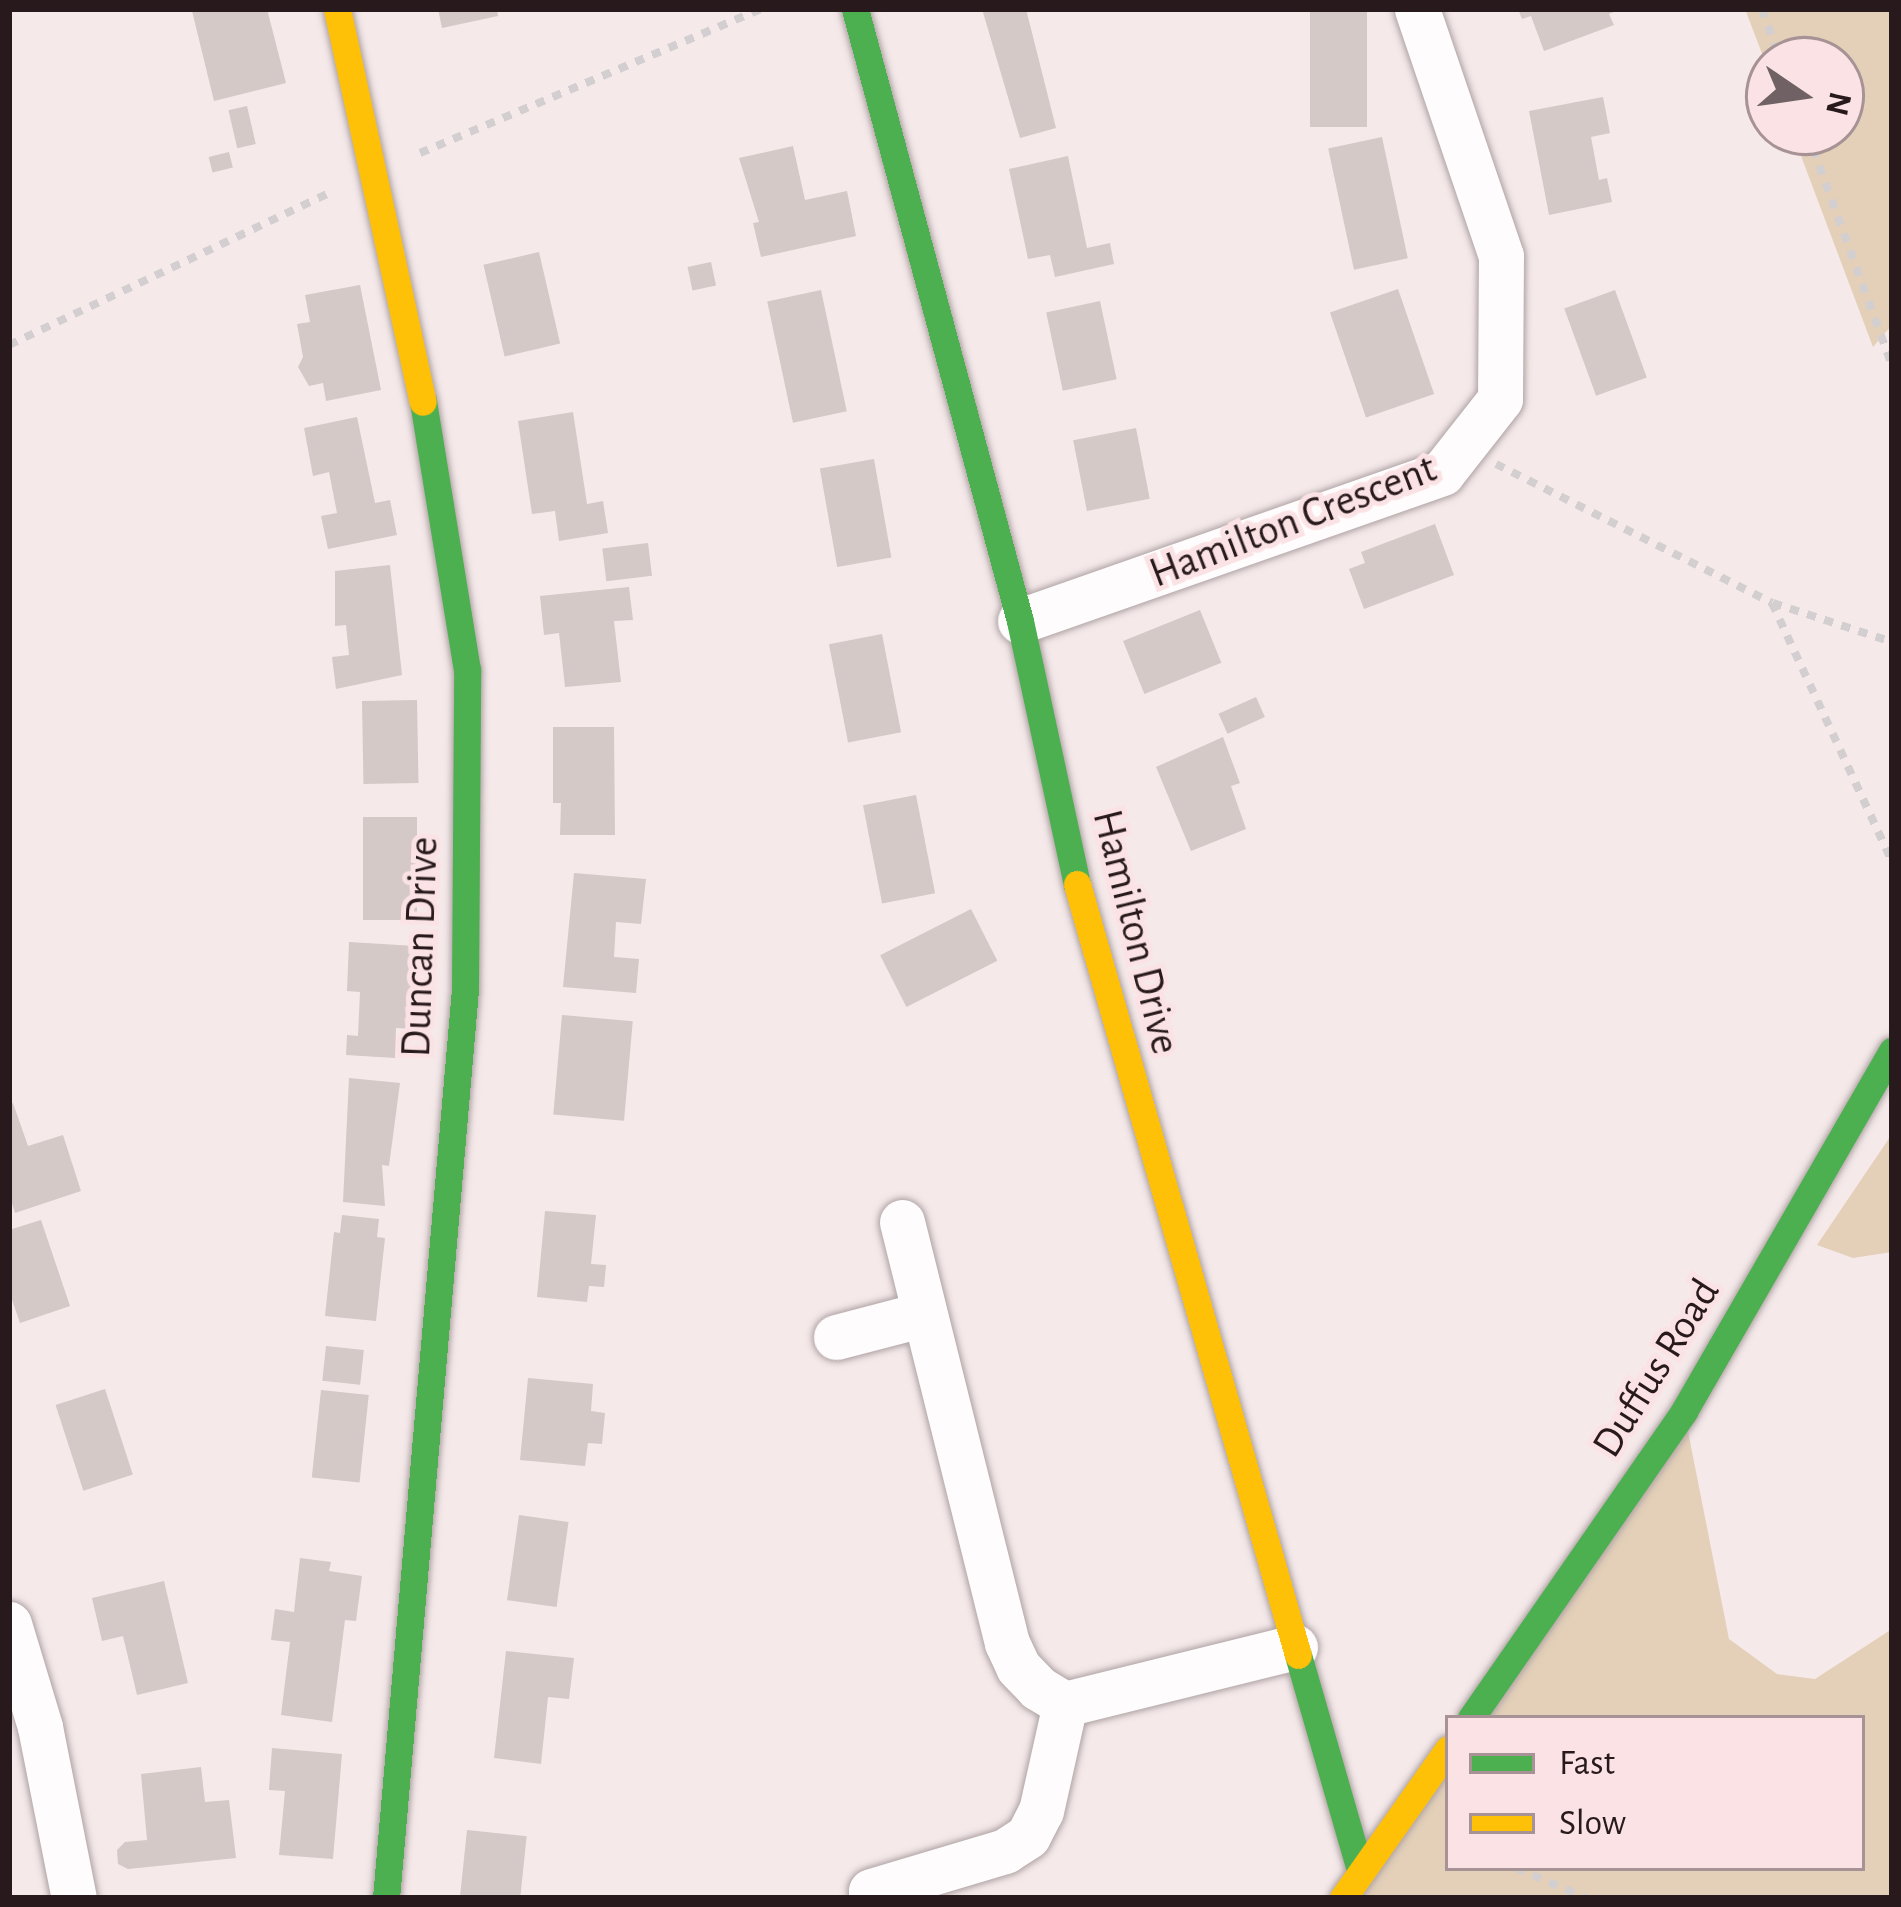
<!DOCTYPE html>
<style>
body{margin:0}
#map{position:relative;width:1901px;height:1907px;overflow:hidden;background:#f5e9ea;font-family:"Alegreya Sans",sans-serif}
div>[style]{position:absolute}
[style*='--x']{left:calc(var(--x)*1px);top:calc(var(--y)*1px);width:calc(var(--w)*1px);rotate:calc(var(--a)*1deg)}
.green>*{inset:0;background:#e4d0b8}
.building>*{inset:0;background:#d4c9c6;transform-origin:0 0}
.path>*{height:8px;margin-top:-4px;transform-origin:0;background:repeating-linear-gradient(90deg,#d3cfd0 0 9px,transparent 0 18px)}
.roads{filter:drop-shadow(0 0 3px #afa3a4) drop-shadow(0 0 3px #afa3a4)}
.street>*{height:45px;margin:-22.5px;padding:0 22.5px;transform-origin:22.5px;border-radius:22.5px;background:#fefcfc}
.fast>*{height:27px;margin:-13.5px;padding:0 13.5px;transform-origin:13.5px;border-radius:13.5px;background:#4caf50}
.slow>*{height:27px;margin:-13.5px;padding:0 13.5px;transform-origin:13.5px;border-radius:13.5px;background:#ffc107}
span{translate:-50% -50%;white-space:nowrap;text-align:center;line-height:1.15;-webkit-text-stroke:10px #fbe3e5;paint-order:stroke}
.street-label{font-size:42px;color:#281a1c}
.frame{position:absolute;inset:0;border:12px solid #281a1c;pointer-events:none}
.legend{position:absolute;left:1445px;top:1715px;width:420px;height:156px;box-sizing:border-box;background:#fbe3e5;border:3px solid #a79395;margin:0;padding:15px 21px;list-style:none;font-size:36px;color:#281a1c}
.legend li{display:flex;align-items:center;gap:24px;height:60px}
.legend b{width:60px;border:3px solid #a79395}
.north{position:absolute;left:1745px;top:36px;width:120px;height:120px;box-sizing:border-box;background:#fbe3e5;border:3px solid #a79395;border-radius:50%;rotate:103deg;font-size:33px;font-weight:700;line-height:48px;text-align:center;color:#281a1c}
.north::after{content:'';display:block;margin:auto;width:42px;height:54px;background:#706264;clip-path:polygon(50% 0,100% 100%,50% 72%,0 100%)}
</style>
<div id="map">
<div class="green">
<i style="clip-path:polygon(1745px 9px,1892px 9px,1892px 325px,1873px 347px,1792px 132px,1841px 132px,1841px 60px,1769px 60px,1769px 72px)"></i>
<i style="clip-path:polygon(1892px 1134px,1892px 1252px,1853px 1258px,1817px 1245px)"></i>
<i style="clip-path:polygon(1684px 1411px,1729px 1639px,1777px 1674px,1815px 1679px,1892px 1629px,1892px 1898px,1343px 1898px,1448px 1749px,1448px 1868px,1862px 1868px,1862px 1718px,1471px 1718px)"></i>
</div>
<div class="building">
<i style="clip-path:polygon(267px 9px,286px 83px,214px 101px,192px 11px)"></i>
<i style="clip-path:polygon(438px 9px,497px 9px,498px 16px,442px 28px)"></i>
<i style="clip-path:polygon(982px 9px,1026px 9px,1056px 128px,1020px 138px)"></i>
<i style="left:1310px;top:9px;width:57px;height:118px"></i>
<i style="clip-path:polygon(1518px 9px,1621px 9px,1609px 14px,1614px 25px,1544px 51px,1531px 16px,1522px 19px)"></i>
<i style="clip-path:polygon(1603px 97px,1610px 133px,1591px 137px,1599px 180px,1607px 178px,1612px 202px,1549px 215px,1529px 111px)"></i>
<i style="left:247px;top:106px;width:39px;height:19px;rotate:77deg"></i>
<i style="left:1382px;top:137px;width:124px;height:55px;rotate:78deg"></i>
<i style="clip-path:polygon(793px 146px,805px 200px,847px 191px,856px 236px,761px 257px,753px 223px,759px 222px,739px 158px)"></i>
<i style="left:229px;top:152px;width:16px;height:21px;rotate:76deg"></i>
<i style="clip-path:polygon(1068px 156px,1087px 248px,1110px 243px,1114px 264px,1055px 277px,1050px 255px,1028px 259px,1009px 169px)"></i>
<i style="left:539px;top:252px;width:94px;height:57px;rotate:77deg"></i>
<i style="left:711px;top:262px;width:24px;height:24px;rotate:78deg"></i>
<i style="clip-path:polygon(360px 285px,381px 390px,326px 401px,323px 383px,309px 386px,298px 367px,303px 357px,297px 324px,310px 322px,305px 295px)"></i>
<i style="left:1398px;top:289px;width:111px;height:72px;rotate:71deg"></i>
<i style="left:821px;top:290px;width:124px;height:55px;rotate:78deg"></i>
<i style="left:1615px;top:290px;width:93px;height:54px;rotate:70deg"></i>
<i style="left:1100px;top:301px;width:80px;height:55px;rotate:78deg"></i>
<i style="clip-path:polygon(573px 412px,587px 504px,603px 501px,608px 533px,559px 541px,555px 511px,532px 514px,518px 421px)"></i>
<i style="clip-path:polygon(357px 417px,375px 503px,390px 500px,397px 535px,328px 549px,321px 516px,337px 513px,329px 472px,313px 476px,304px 428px)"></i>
<i style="left:1136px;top:428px;width:72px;height:64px;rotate:79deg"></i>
<i style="left:874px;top:459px;width:100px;height:55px;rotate:80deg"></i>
<i style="clip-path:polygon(1435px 524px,1454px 575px,1364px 609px,1349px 569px,1365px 563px,1361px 552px)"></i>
<i style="left:648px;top:543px;width:33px;height:46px;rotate:83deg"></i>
<i style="clip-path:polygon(390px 565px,402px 675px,336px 689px,332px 657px,349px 655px,346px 625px,335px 626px,335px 571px)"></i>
<i style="clip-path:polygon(629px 587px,633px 620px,614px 621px,621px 682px,565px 687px,559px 633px,544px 635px,540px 596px)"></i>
<i style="left:1200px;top:610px;width:57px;height:83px;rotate:68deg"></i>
<i style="left:882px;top:634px;width:100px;height:54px;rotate:79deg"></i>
<i style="left:1256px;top:697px;width:22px;height:41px;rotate:66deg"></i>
<i style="left:417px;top:700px;width:83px;height:55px;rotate:89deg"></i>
<i style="clip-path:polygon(553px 727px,614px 727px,615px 835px,560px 835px,561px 803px,553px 803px)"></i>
<i style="clip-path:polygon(1223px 737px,1240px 783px,1231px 786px,1246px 829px,1191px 851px,1156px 767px)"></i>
<i style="left:916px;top:795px;width:100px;height:54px;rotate:79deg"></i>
<i style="left:363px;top:817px;width:54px;height:103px"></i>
<i style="clip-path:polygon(574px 873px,646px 879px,641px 924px,616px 922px,614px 957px,639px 959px,636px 993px,563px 987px)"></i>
<i style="left:971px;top:909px;width:58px;height:102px;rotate:63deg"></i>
<i style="clip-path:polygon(349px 942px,415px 946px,411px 1029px,396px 1028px,395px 1058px,346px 1055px,347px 1035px,358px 1036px,360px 992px,347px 991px)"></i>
<i style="left:562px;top:1015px;width:71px;height:100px;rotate:5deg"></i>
<i style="clip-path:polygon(349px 1078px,400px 1083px,389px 1166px,382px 1165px,385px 1206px,343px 1202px)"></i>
<i style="clip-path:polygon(13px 1103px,28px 1146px,63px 1135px,81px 1191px,15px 1213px,9px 1194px,9px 1105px)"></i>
<i style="clip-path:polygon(545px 1211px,596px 1215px,591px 1264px,606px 1265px,604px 1287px,589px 1286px,587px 1302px,537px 1297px)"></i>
<i style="clip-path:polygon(342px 1215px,379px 1219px,377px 1237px,385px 1238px,376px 1321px,325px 1316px,334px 1232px,340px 1233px)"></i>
<i style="clip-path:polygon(41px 1220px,70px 1306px,20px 1323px,9px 1291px,9px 1230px)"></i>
<i style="left:326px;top:1346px;width:38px;height:35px;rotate:6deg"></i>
<i style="clip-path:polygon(528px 1378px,593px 1384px,591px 1411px,605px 1413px,602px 1444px,588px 1443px,585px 1466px,520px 1460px)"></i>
<i style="left:105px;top:1389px;width:90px;height:52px;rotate:72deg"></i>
<i style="left:321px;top:1390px;width:48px;height:88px;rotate:6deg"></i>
<i style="left:519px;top:1515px;width:50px;height:86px;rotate:8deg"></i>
<i style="clip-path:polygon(300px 1558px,331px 1562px,329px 1571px,362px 1576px,356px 1621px,345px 1620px,332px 1722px,281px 1715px,290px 1642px,271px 1640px,275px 1609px,294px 1612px)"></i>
<i style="clip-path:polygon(164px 1581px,188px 1683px,137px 1695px,123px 1636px,102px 1641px,92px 1598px)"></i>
<i style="clip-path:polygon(506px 1651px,574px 1658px,569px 1699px,548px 1697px,541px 1764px,494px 1758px)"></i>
<i style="clip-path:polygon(272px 1748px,342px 1754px,333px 1859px,279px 1855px,285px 1791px,269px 1790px)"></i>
<i style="clip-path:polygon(201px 1767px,205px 1802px,229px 1800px,236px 1858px,128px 1869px,118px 1864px,117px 1850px,125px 1842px,147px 1840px,141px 1774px)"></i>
<i style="left:467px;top:1830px;width:60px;height:68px;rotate:6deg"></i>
</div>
<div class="path">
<i style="--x:1762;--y:9;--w:54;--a:70.6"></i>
<i style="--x:1807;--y:132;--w:248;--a:70"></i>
<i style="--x:420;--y:153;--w:370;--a:-22.9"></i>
<i style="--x:9;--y:345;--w:354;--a:-25.4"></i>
<i style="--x:1496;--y:464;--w:309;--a:26.7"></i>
<i style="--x:1772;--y:603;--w:285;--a:65.1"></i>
<i style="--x:1773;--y:603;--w:125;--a:18.1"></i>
<i style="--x:1516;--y:1868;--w:76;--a:23.2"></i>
</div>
<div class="roads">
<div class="street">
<i style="--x:1020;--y:621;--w:447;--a:-19.3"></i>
<i style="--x:1442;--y:473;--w:94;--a:-51.9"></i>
<i style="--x:1500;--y:399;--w:143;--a:-89.6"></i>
<i style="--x:1501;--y:256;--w:261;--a:-108.8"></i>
<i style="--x:902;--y:1222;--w:434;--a:76"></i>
<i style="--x:1007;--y:1643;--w:26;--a:65"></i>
<i style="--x:1018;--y:1667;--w:29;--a:46"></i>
<i style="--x:1038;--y:1688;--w:31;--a:31"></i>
<i style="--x:1065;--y:1704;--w:237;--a:-13.9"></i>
<i style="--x:836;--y:1337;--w:91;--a:-14.6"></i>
<i style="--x:9;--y:1624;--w:108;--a:73.2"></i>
<i style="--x:40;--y:1727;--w:174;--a:78.8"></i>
<i style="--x:873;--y:1898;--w:7;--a:-106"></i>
<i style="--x:871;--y:1891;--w:140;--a:-16.6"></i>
<i style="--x:1005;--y:1851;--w:27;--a:-33"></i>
<i style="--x:1028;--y:1836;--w:28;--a:-63"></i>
<i style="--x:1041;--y:1811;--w:110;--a:-77.4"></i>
</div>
<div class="fast">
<i style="--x:855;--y:9;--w:634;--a:74.91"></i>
<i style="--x:1020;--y:621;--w:269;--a:77.8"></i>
<i style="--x:1298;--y:1655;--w:224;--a:73.9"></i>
<i style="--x:1471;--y:1718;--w:374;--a:-55.2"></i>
<i style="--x:1684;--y:1411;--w:416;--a:-60"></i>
<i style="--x:386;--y:1898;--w:912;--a:-85.03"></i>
<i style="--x:465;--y:989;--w:319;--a:-89.6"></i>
<i style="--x:467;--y:670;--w:272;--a:-99.3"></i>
</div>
<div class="slow">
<i style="--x:337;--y:9;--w:402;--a:77.7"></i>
<i style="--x:1077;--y:884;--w:802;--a:74.01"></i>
<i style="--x:1343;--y:1898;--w:182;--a:-54.8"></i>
</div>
</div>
<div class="street-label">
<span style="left:1293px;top:521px;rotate:-21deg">Hamilton Crescent</span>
<span style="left:1136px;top:932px;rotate:76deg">Hamilton Drive</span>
<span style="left:420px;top:947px;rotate:-88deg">Duncan Drive</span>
<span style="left:1656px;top:1368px;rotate:-58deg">Duffus Road</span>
</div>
<div class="frame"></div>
<ul class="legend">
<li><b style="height:15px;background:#4caf50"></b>Fast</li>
<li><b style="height:15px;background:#ffc107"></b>Slow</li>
</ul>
<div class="north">N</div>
</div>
